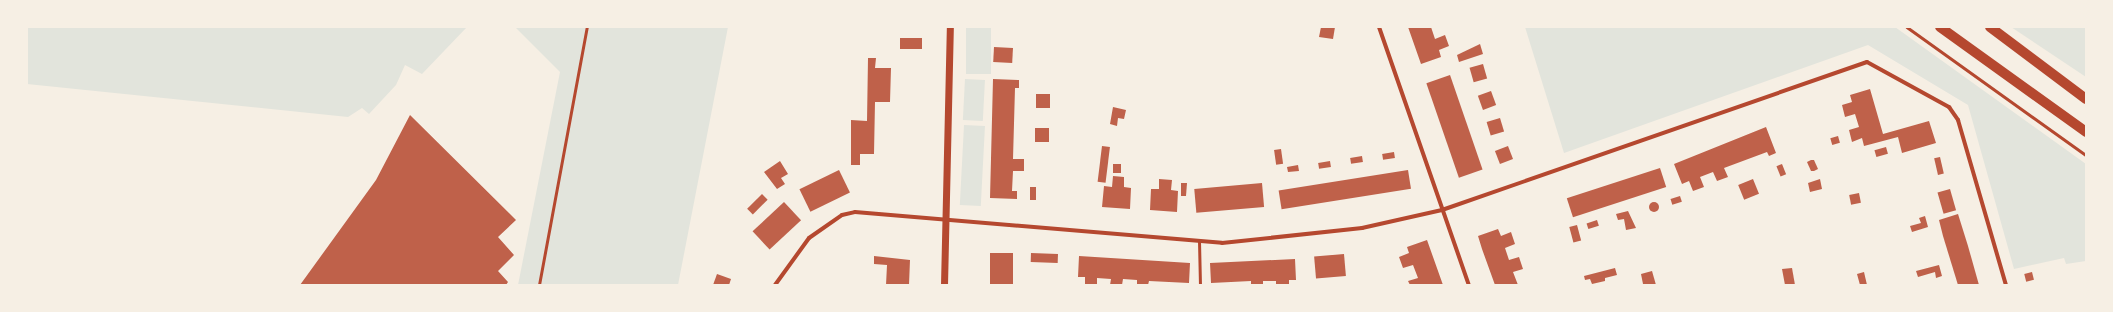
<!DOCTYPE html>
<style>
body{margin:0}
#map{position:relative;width:2113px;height:312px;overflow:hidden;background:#f6efe4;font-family:"Source Sans 3",sans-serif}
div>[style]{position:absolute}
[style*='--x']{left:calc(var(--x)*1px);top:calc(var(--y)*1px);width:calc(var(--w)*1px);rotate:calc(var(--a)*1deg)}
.green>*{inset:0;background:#e2e4dc;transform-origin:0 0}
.building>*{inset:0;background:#bf614a;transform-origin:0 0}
.round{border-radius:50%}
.path>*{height:2.5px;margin:-1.25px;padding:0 1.25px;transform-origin:1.25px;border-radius:1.25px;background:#b5482f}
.service>*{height:3px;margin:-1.5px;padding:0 1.5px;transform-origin:1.5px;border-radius:1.5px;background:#b5482f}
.minor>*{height:4px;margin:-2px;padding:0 2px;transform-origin:2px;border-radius:2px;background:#b5482f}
.tertiary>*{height:7px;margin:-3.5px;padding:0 3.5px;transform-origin:3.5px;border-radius:3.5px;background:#b5482f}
.primary>*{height:10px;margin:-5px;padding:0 5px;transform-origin:5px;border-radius:5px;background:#b5482f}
span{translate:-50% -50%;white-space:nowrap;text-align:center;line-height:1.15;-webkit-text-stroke:3px #f6efe4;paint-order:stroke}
.frame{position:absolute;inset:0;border:28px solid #f6efe4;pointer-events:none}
</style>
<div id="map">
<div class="green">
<i style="clip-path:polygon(27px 27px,467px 27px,422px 74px,405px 65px,396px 85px,369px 114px,362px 108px,348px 117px,27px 84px)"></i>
<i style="clip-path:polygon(515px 27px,728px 27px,678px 285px,518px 285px,560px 72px)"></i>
<i style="left:966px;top:27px;width:25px;height:47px"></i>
<i style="clip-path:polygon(1525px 27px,1895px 27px,2086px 164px,2086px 261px,2066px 264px,2064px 258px,2014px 269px,1968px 105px,1868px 45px,1564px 153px)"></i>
<i style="clip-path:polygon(2011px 27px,2086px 27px,2086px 77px)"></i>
<i style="left:965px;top:79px;width:20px;height:41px;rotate:3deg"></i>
<i style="left:964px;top:125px;width:21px;height:80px;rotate:3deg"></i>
</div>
<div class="building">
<i style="clip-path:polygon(1321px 27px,1335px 27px,1333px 39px,1319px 37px)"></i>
<i style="clip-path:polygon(1408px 27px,1431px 27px,1435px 39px,1445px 35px,1449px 46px,1439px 50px,1441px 57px,1421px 64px)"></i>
<i style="left:900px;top:38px;width:22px;height:11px"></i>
<i style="clip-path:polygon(1480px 44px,1483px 54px,1459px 62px,1457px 55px)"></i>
<i style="left:994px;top:47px;width:19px;height:15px;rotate:3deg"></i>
<i style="clip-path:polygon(868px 58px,876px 58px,875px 68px,891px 68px,890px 102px,875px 102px,874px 154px,860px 154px,860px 165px,851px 165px,851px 120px,867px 121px)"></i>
<i style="left:1483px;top:64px;width:15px;height:14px;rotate:74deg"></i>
<i style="left:1450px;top:75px;width:100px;height:25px;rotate:71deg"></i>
<i style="clip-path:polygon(993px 79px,1019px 80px,1019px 88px,1015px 88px,1013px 159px,1024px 159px,1024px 171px,1013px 171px,1012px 191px,1017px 191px,1017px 199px,990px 198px)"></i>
<i style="clip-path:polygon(1870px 89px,1883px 134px,1929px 121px,1936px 143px,1902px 153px,1898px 137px,1864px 146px,1862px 138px,1852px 142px,1849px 130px,1859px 127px,1855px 114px,1845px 117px,1842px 105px,1852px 102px,1850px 95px)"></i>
<i style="left:1491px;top:91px;width:15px;height:14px;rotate:70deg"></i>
<i style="left:1036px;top:94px;width:14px;height:14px"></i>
<i style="clip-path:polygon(1113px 107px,1126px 110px,1124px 119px,1118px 118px,1117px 126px,1110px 124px)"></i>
<i style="clip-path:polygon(410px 115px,516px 220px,498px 237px,514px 255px,498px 271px,508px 282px,506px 285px,300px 285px,376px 180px)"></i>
<i style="left:1500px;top:118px;width:14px;height:14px;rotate:73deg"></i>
<i style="clip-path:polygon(1766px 127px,1776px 153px,1769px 156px,1767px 152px,1724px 168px,1728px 177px,1717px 181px,1713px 172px,1700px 177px,1704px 187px,1693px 191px,1689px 181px,1682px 184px,1674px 164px)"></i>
<i style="left:1035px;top:128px;width:14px;height:14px"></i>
<i style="left:1838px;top:136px;width:7px;height:8px;rotate:74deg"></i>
<i style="left:1102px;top:146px;width:8px;height:36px;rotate:7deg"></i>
<i style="left:1508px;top:146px;width:14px;height:14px;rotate:69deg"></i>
<i style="left:1886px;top:147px;width:7px;height:12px;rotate:74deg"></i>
<i style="left:1281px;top:149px;width:15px;height:7px;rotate:82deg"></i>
<i style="left:1394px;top:152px;width:6px;height:12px;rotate:81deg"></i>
<i style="left:1362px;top:156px;width:6px;height:12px;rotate:81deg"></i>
<i style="left:1940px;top:157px;width:17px;height:6px;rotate:77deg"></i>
<i style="clip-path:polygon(1811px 160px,1814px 160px,1818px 169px,1814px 171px,1811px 171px,1807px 162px)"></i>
<i style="clip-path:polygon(780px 161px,788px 174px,781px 178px,785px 184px,777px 189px,764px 172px)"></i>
<i style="left:1330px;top:161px;width:6px;height:12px;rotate:81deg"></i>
<i style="left:1113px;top:164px;width:8px;height:9px"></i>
<i style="left:1782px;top:164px;width:11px;height:6px;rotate:68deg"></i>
<i style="clip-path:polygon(1298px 165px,1299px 171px,1288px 172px,1287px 167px)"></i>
<i style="left:1660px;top:168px;width:20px;height:98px;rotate:72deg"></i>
<i style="left:839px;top:170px;width:25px;height:44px;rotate:64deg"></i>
<i style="left:1408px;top:170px;width:19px;height:131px;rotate:81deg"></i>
<i style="clip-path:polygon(1113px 176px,1124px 177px,1124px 187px,1131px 188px,1130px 209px,1102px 207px,1104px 186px,1112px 187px)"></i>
<i style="clip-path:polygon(1159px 179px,1172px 180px,1171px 190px,1178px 191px,1177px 212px,1150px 210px,1151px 189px,1159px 189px)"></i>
<i style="left:1753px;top:179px;width:16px;height:16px;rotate:68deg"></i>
<i style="clip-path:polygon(1820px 179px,1822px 189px,1810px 192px,1808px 183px)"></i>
<i style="clip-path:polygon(1181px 183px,1187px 183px,1186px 196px,1181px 196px)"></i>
<i style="left:1262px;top:183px;width:24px;height:68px;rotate:85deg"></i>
<i style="left:1030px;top:187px;width:6px;height:13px"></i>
<i style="left:1950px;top:189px;width:22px;height:13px;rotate:74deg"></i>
<i style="left:1859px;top:193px;width:10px;height:10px;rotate:79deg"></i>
<i style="left:762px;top:194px;width:8px;height:21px;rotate:45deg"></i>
<i style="left:1680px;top:196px;width:6px;height:10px;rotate:72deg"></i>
<i style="left:784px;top:202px;width:25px;height:43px;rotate:47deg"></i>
<i class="round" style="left:1649px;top:202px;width:10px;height:10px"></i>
<i style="clip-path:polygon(1628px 211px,1636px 228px,1626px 230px,1624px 219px,1618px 220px,1616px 214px)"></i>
<i style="clip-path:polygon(1958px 214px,1968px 246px,1979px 285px,1958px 285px,1943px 236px,1939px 220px)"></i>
<i style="clip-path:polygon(1925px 216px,1928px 227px,1912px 232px,1910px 226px,1921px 223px,1919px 218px)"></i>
<i style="left:1597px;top:220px;width:6px;height:11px;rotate:72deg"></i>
<i style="left:1577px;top:225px;width:16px;height:8px;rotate:75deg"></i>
<i style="clip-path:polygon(1498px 229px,1501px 236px,1511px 232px,1515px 244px,1505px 248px,1509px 260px,1519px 257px,1523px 269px,1513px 272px,1518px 285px,1495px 285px,1482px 249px,1478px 236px)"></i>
<i style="clip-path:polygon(1427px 240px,1443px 285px,1410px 285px,1408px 281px,1418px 278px,1413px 265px,1403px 268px,1399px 257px,1409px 253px,1407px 247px)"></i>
<i style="left:990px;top:253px;width:23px;height:32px"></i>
<i style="left:1031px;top:253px;width:27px;height:9px;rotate:2deg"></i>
<i style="left:1344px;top:254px;width:22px;height:30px;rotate:85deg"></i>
<i style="clip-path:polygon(874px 256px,910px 260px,909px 285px,886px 285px,887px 265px,874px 264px)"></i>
<i style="clip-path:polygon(1079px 256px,1190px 263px,1189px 283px,1149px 281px,1148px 285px,1137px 285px,1137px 280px,1123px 279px,1122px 285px,1110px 285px,1111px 279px,1097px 278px,1097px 285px,1085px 285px,1085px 277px,1078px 277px)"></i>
<i style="clip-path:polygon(1295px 259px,1296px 280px,1289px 280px,1289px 285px,1276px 285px,1276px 281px,1263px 281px,1263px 285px,1251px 285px,1251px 281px,1211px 283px,1210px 263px)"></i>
<i style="clip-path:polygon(1939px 265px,1942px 276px,1936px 278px,1935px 272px,1918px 277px,1916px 271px)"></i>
<i style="clip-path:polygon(1615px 268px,1617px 275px,1605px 278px,1605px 281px,1592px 284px,1590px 279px,1585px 280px,1584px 276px)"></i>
<i style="clip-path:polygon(1792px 268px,1795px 285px,1785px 285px,1782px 269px)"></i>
<i style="clip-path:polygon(1652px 271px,1656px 285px,1643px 284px,1641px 274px)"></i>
<i style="clip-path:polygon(1864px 272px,1867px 285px,1860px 285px,1857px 274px)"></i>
<i style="left:2032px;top:272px;width:8px;height:8px;rotate:76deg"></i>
<i style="clip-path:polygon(717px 274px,731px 279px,729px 285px,713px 285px)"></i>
</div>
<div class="path">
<i style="--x:1907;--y:27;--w:220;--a:35.6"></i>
<i style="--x:539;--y:285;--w:262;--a:-79.5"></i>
</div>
<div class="service">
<i style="--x:1199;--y:241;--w:44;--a:88.7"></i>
</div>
<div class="minor">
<i style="--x:1379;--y:27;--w:273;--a:70.8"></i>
<i style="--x:775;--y:285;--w:58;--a:-54.1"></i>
<i style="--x:809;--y:238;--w:40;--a:-34.9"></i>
<i style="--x:842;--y:215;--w:13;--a:-13"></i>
<i style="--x:855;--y:212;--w:368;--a:4.8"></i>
<i style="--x:1222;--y:243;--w:141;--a:-6.1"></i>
<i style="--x:1362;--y:228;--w:82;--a:-12.7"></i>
<i style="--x:1442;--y:210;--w:450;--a:-19.2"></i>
<i style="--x:1867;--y:62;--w:94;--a:28.8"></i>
<i style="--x:1949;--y:107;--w:16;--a:55"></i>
<i style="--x:1958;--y:120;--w:172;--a:73.8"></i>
</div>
<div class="tertiary">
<i style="--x:944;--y:285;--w:258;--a:-88.7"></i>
</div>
<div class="primary">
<i style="--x:1940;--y:27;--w:180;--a:35.7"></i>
<i style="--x:1990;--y:27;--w:120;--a:36.9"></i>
</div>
<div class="frame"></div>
</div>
